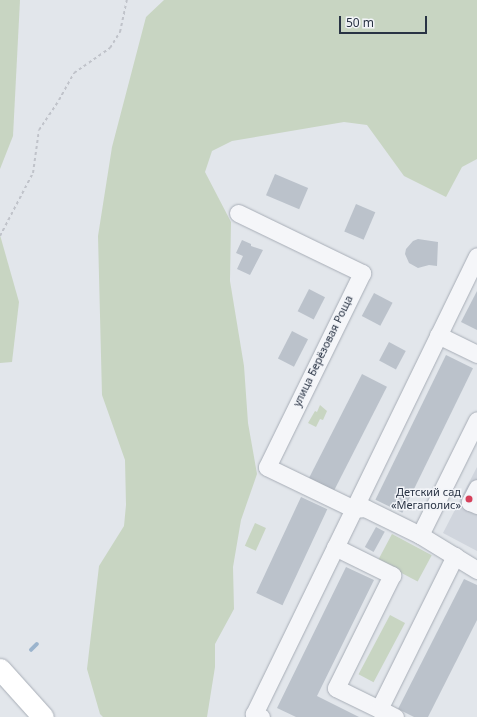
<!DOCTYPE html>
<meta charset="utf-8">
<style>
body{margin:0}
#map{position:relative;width:477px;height:717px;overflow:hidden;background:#e2e6eb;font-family:"Noto Sans",sans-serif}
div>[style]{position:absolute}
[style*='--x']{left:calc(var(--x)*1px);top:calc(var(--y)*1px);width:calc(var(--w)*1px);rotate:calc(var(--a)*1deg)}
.built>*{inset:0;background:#d0d5dd}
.green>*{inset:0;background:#c8d5c2;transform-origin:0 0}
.stream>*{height:3.5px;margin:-1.75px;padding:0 1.75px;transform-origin:1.75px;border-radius:1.75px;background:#9bb4cd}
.building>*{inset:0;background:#bbc2cb;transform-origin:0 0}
.path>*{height:2px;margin-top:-1px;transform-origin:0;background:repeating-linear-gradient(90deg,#c0c3ca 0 3px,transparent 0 6px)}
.roads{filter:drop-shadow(0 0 1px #a7adb6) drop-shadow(0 0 1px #a7adb6)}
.minor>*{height:17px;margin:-8.5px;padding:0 8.5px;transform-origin:8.5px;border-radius:8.5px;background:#f5f6f9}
.major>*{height:21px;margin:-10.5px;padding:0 10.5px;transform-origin:10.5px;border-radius:10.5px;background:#fff}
.dots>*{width:11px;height:11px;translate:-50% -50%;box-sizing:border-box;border:2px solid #f2f4f8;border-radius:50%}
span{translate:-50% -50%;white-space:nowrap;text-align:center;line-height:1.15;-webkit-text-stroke:3px #f2f4f8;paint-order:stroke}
.street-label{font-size:11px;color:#293344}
.poi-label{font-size:11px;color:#293344}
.right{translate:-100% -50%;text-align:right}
.scale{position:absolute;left:339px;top:16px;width:88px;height:18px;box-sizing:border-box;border:2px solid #293344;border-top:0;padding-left:5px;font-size:12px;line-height:14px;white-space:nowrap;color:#293344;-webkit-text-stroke:3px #f2f4f8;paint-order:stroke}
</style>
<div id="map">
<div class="built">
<i style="clip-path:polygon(477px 467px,477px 551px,443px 533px)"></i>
</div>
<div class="green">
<i style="clip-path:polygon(0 0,20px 0,13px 136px,0 169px)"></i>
<i style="clip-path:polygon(164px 0,477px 0,477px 159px,462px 167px,446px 197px,404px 176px,367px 125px,344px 122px,232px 141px,212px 151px,205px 172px,231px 222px,230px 281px,244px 366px,248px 423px,257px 474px,241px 520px,233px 567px,234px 609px,215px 644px,215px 667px,207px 717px,103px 717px,100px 714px,87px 669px,99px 566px,124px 526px,126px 505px,125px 460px,102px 395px,98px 236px,112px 147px,146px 17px)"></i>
<i style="clip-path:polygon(0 235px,19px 302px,12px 362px,0 363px)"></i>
<i style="clip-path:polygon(320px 405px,327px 411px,323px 420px,320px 419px,316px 427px,308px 423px,315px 411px,317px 412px)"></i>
<i style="left:255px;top:523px;width:12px;height:25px;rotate:24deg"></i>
<i style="left:392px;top:534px;width:45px;height:30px;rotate:28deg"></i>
<i style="left:390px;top:615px;width:17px;height:67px;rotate:28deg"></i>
</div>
<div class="stream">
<i style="--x:31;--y:650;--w:8;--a:-45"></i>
</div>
<div class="building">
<i style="left:275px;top:174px;width:36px;height:23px;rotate:23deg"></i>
<i style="left:356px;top:204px;width:21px;height:30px;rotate:23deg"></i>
<i style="clip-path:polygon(418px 239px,438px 242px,437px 266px,429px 265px,418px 268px,409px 263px,405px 254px,406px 249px,413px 241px)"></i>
<i style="clip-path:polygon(242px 240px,251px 244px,251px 246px,263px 250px,250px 275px,237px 269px,243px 256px,236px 253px)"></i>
<i style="left:309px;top:289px;width:18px;height:25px;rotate:27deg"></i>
<i style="clip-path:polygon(477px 291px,477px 330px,461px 322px)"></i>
<i style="left:374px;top:293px;width:21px;height:26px;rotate:28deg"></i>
<i style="left:292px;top:331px;width:18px;height:31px;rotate:27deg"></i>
<i style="left:389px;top:342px;width:19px;height:21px;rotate:28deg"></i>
<i style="left:446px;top:355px;width:30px;height:161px;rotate:26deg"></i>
<i style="left:362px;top:374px;width:28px;height:117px;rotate:27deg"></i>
<i style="left:301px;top:497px;width:29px;height:106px;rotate:25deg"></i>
<i style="left:376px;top:527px;width:10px;height:23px;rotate:29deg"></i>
<i style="clip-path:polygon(346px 567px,374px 580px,317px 696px,359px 717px,296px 717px,277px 708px)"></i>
<i style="clip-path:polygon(464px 579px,477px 585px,477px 620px,428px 717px,414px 717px,398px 709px)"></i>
</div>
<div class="path">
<i style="--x:0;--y:236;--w:71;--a:-62.4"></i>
<i style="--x:33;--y:173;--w:43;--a:-82.1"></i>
<i style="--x:39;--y:130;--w:36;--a:-56"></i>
<i style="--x:59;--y:100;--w:31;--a:-61"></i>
<i style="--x:74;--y:73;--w:44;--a:-34.8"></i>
<i style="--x:110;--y:48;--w:19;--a:-58"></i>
<i style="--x:120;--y:32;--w:33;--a:-78"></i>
</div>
<div class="roads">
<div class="minor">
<i style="--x:238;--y:213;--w:138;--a:25.8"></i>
<i style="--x:362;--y:273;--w:216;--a:116.1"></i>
<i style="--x:267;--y:467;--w:97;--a:25.8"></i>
<i style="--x:354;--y:509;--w:11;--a:-5"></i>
<i style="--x:365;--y:508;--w:61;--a:26.1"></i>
<i style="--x:420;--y:535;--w:67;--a:31.6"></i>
<i style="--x:438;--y:335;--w:43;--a:26"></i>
<i style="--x:477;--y:488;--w:16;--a:117"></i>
<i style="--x:470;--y:502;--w:8;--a:23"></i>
<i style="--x:420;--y:535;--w:128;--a:-63.6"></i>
<i style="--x:335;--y:547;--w:64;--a:26.2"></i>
<i style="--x:392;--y:575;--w:126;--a:116.4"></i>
<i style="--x:336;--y:688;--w:48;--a:26"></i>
<i style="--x:261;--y:717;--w:8;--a:-157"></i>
<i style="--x:254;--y:714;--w:509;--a:-64.04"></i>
<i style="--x:395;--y:717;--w:18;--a:-153"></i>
<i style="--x:379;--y:709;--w:171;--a:-63.6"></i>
</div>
<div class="major">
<i style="--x:0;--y:669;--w:64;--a:48.1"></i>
</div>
</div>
<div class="dots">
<i style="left:469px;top:499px;background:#d6415b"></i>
</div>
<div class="street-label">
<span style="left:323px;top:351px;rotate:-64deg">улица Берёзовая Роща</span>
</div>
<div class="poi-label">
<span class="right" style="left:461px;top:499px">Детский сад<br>«Мегаполис»</span>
</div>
<div class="scale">50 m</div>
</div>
